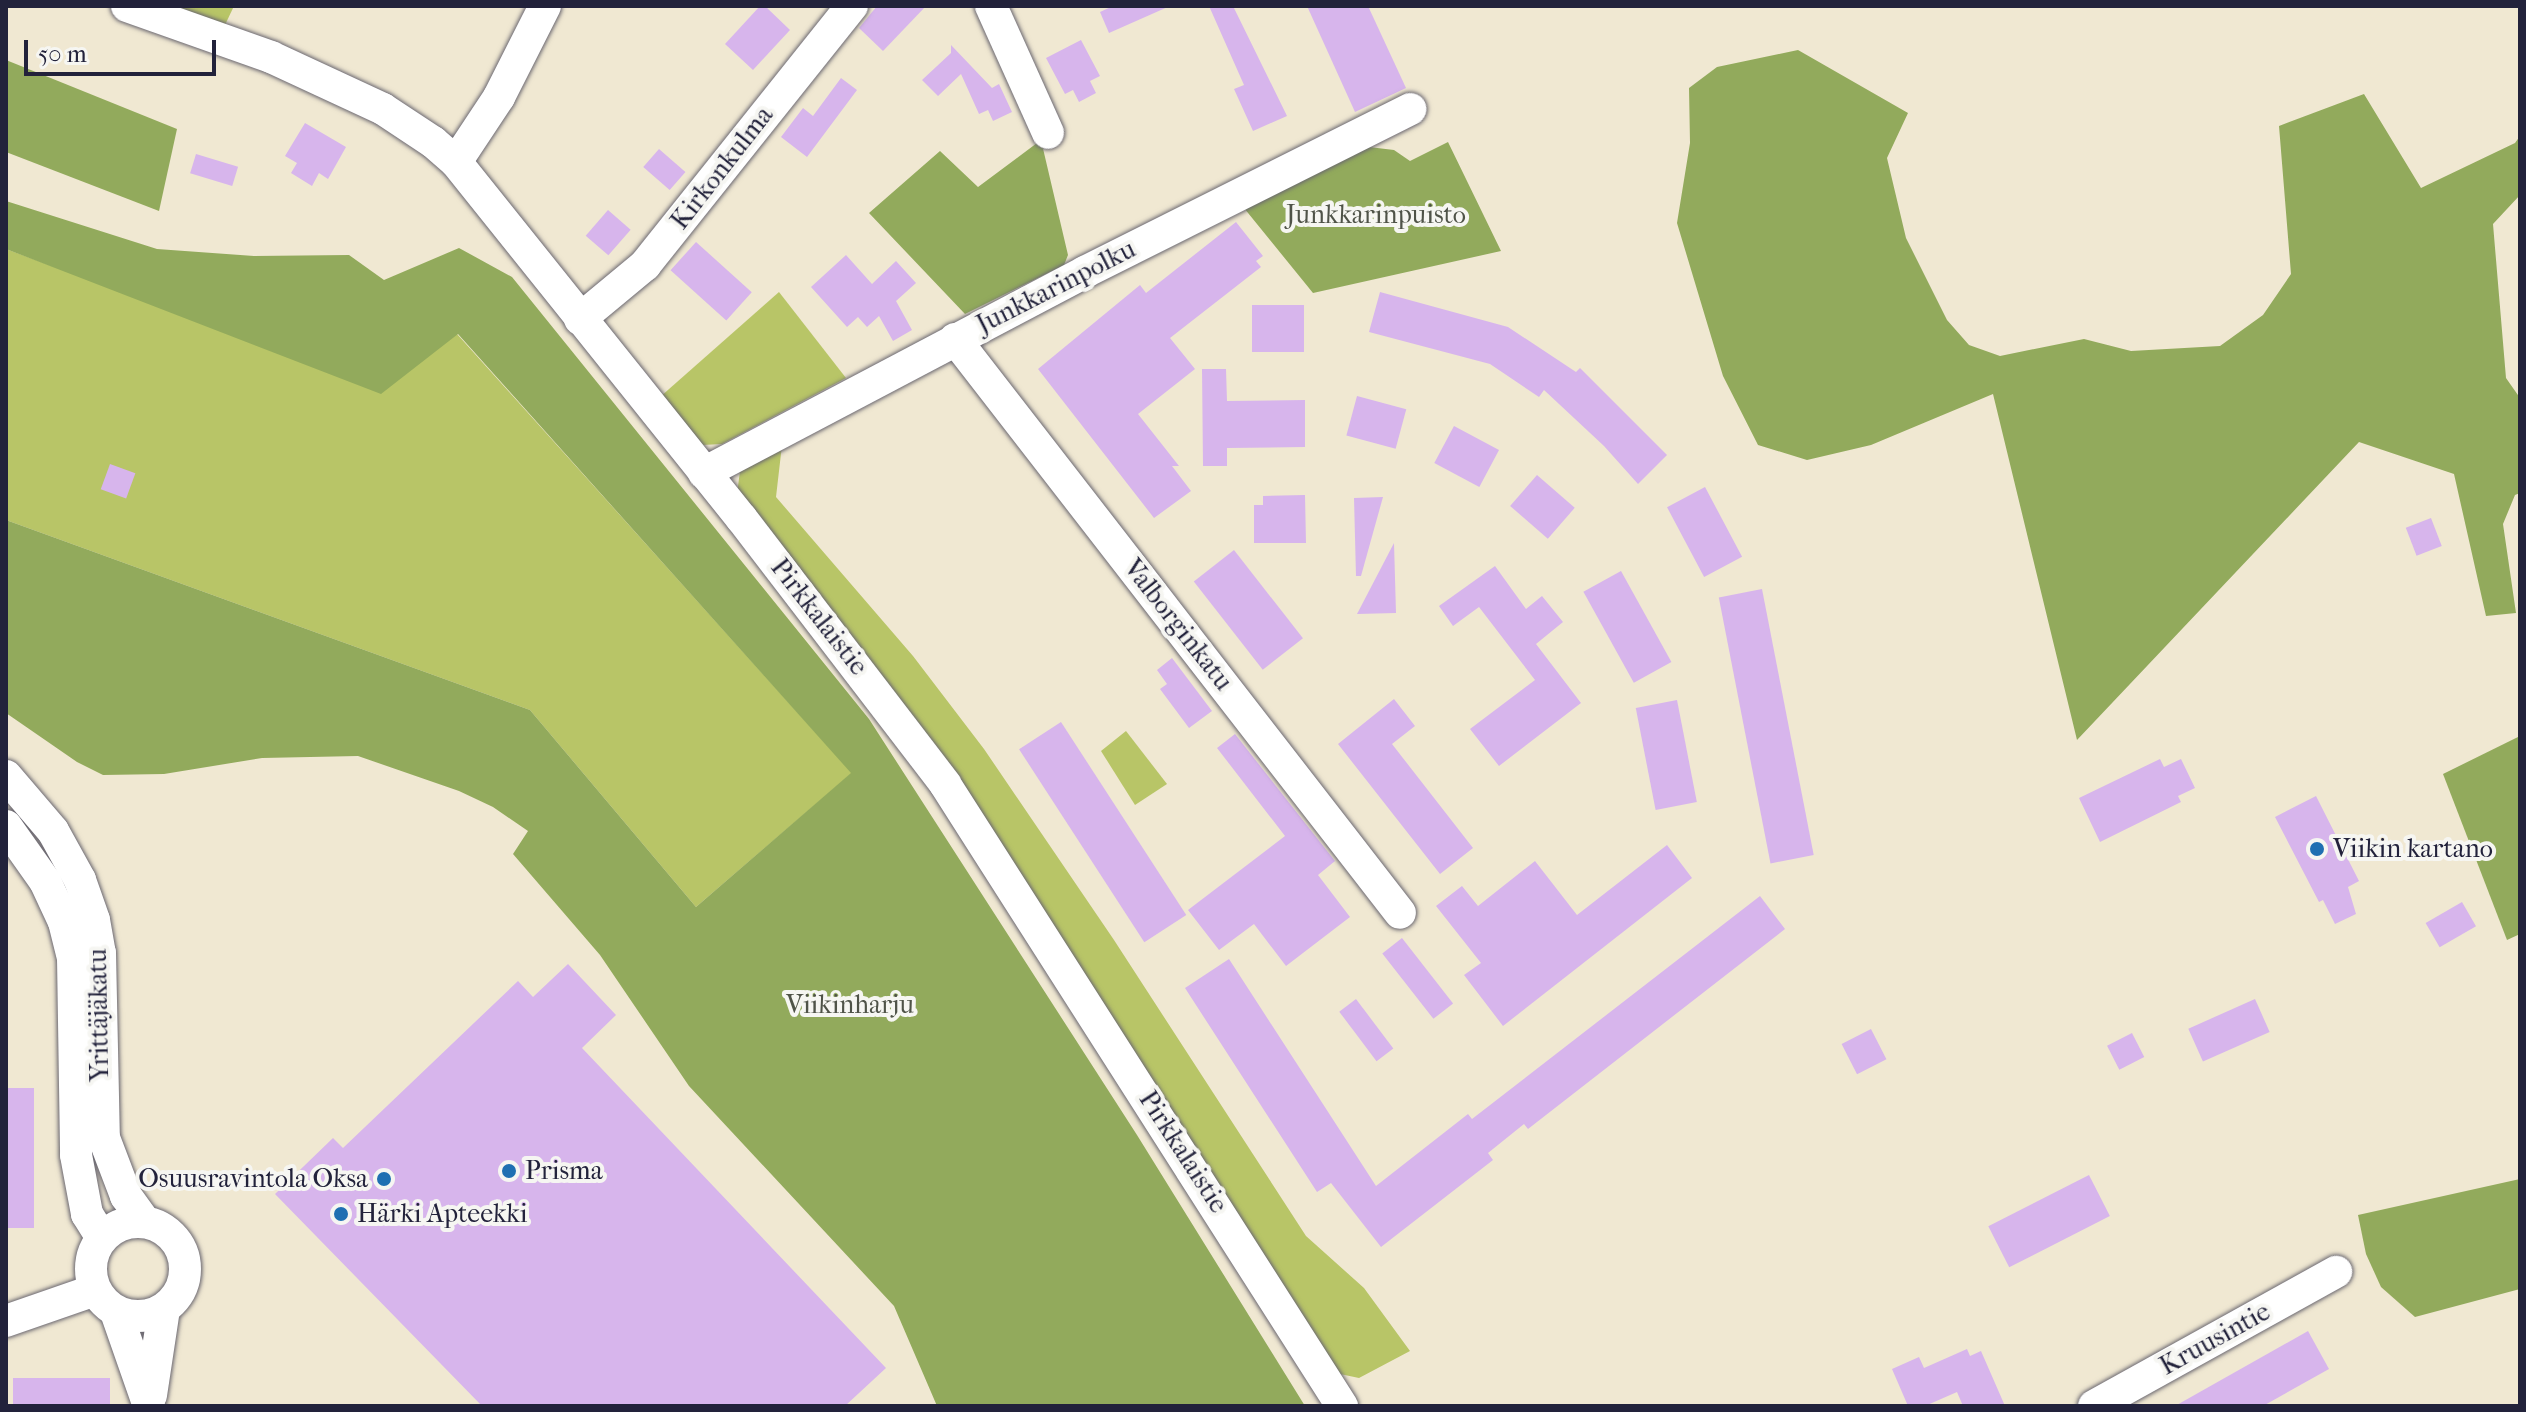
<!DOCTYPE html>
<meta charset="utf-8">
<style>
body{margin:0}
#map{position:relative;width:2526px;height:1412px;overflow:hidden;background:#f0e8d2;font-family:"IM FELL French Canon",serif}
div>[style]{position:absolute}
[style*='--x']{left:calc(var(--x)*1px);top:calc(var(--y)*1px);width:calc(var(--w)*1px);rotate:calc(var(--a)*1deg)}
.green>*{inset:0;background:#b8c567}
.forest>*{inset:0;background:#92aa5c}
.building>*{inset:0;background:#d7b5ec;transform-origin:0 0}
.roads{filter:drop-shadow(0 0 2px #6a6770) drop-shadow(0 0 2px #6a6770)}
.minor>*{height:32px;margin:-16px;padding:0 16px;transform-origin:16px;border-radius:16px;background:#fff}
.minor>.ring{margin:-16px;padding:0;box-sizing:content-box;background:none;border:32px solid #fff;border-radius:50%}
.dots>*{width:22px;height:22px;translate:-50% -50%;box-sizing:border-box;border:4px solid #f6f6f2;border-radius:50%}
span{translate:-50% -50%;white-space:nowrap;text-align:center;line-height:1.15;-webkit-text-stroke:8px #f6f6f2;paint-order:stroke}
.street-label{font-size:26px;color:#22223b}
.park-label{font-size:26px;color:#4f5348}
.poi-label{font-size:26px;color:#22223b}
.left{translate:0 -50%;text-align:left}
.right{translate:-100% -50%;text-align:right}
.frame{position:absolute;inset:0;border:8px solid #22223b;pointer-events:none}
.scale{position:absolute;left:24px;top:40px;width:192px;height:36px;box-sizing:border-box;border:4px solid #22223b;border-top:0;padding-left:10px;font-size:24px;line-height:28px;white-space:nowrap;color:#22223b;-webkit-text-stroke:6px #f6f6f2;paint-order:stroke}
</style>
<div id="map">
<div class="green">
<i style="clip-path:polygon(170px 6px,234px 6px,225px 25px)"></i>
<i style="clip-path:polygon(6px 249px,165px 308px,457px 334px,852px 773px,696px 907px,530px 710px,6px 520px)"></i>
<i style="clip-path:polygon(779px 292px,846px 378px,722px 444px,702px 445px,660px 397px)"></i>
<i style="clip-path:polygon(782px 445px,776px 497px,913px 656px,984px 749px,1114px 940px,1306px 1236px,1364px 1288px,1410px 1351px,1359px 1378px,1340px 1374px,737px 494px,740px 471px)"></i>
<i style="clip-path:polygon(1126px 731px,1167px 784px,1135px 805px,1101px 751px)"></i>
</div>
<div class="forest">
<i style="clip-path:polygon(1798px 50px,1908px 113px,1887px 158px,1906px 238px,1947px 320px,1969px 345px,2000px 356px,2084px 339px,2131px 351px,2220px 346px,2263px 315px,2291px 274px,2279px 126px,2364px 94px,2421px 188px,2515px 143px,2520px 136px,2520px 195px,2493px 224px,2506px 378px,2520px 398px,2520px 493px,2515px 495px,2503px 524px,2516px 613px,2486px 616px,2454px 474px,2359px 442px,2077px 740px,1993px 394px,1871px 445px,1807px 460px,1758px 445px,1723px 376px,1677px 223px,1690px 143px,1689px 88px,1717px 67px)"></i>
<i style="clip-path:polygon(6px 60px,177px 129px,159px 211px,6px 152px)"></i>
<i style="clip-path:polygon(1041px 140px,1068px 255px,1064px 265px,965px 314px,869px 213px,940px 151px,978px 187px)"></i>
<i style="clip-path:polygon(1448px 142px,1501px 251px,1313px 293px,1244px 208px,1369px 147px,1394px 150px,1410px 161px)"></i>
<i style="clip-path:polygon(6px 201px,157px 249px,254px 256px,349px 255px,384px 280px,459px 248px,512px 277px,869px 719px,1137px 1135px,1305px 1406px,937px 1406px,894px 1306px,689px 1086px,600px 955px,513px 854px,528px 831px,493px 807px,459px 791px,358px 756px,262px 758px,164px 774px,103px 775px,77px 762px,6px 713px,6px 520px,530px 710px,696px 907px,851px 773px,458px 334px,381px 394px,6px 249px)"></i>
<i style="clip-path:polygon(2520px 736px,2520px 934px,2507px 940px,2443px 774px)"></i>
<i style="clip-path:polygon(2520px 1179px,2520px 1289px,2415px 1317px,2381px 1287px,2366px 1254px,2358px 1215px)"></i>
</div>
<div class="building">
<i style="clip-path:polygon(760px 6px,765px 6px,790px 30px,753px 70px,725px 44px)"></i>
<i style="clip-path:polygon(877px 6px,926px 6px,883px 51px,859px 28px)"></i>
<i style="clip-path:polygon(1113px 6px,1170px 6px,1109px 33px,1100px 12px)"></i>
<i style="clip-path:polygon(1209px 6px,1233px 6px,1287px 116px,1253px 131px,1234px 89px,1244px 85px)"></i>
<i style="clip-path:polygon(1307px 6px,1368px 6px,1406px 88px,1355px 112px)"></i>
<i style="clip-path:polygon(1081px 40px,1100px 76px,1090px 81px,1096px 93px,1079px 102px,1073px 90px,1065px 94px,1046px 58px)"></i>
<i style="clip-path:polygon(951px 45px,992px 88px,999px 84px,1012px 112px,993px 121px,988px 110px,979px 114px,961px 74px,938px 96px,922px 80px,951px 53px)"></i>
<i style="clip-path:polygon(841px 78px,857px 90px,807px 157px,781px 137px,803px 108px,813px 116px)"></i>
<i style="clip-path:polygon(305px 123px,346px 147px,328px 179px,319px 173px,312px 186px,291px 173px,297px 163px,285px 156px)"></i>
<i style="left:659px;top:149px;width:35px;height:24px;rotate:41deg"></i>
<i style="left:196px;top:154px;width:44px;height:20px;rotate:17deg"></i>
<i style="left:608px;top:210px;width:30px;height:34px;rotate:41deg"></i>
<i style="clip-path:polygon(1236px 222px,1263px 256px,1256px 261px,1261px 267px,1170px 338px,1195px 369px,1138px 414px,1179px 466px,1172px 466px,1191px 491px,1154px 518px,1038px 369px,1140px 285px,1146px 293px)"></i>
<i style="left:696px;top:242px;width:75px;height:38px;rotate:42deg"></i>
<i style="clip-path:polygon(846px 255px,872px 284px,896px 261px,916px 283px,896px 301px,912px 330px,893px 341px,879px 316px,867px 327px,858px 317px,847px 327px,811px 287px)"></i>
<i style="clip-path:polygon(1380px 292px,1508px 327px,1576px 372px,1580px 368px,1667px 455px,1638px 484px,1604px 446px,1544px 390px,1539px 397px,1490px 364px,1369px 332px)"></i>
<i style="left:1252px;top:305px;width:52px;height:47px"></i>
<i style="clip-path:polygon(1202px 369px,1226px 369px,1227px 401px,1305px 400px,1305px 447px,1227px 448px,1227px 466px,1203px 466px)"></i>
<i style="left:1357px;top:396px;width:51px;height:41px;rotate:15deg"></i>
<i style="left:1454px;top:426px;width:51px;height:42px;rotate:28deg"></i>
<i style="left:110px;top:464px;width:27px;height:27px;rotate:20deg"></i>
<i style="left:1537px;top:475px;width:50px;height:41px;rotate:41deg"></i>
<i style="left:1705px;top:487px;width:79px;height:43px;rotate:62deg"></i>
<i style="clip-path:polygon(1305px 495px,1306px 543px,1254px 543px,1254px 505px,1263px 505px,1263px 496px)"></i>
<i style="clip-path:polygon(1383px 497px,1361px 576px,1356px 576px,1354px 498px)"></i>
<i style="left:2431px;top:518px;width:30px;height:27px;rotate:69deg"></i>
<i style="clip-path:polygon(1394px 543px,1396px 613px,1357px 614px)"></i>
<i style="left:1234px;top:550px;width:112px;height:51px;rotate:52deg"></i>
<i style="clip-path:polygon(1495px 566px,1526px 609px,1542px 596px,1563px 622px,1536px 644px,1581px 703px,1499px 766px,1470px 729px,1535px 680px,1479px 607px,1453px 626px,1439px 606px)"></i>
<i style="left:1621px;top:571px;width:104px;height:43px;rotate:61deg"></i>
<i style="left:1762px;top:589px;width:271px;height:44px;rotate:79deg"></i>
<i style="clip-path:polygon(1172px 658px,1212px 711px,1189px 728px,1160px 689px,1167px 684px,1157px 670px)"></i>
<i style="clip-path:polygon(1394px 699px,1415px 726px,1392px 744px,1473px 848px,1440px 874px,1338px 744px)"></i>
<i style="left:1677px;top:700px;width:104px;height:42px;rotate:79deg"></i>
<i style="left:1061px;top:722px;width:230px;height:50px;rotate:57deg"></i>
<i style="clip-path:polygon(1235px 734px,1335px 861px,1318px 875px,1350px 917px,1286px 966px,1254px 924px,1219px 950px,1188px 910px,1285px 836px,1217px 748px)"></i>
<i style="clip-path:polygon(2160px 759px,2164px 767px,2181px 759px,2195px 788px,2178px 796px,2181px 802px,2100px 842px,2079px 798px)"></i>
<i style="clip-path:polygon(2316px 796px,2359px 881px,2348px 887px,2356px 914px,2335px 924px,2323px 900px,2319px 902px,2275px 817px)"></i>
<i style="clip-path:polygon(1667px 845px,1692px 878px,1503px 1026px,1464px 975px,1481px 963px,1436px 906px,1462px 886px,1478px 906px,1535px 861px,1577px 915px)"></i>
<i style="clip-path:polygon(1760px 896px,1785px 929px,1528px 1129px,1524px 1124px,1488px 1153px,1493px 1160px,1381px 1247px,1331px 1183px,1317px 1192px,1185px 988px,1229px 959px,1376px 1186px,1468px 1114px,1472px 1119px)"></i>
<i style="left:2462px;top:902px;width:28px;height:42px;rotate:60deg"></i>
<i style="left:1402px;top:938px;width:83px;height:25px;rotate:52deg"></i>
<i style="clip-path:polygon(568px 964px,616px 1015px,582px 1048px,886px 1368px,845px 1406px,482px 1406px,275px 1194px,333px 1138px,343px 1148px,518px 981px,533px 997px)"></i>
<i style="left:1356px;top:999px;width:62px;height:21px;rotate:53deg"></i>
<i style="left:2255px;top:999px;width:36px;height:73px;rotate:66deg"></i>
<i style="left:1871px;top:1029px;width:34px;height:33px;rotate:63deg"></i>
<i style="left:2132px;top:1033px;width:27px;height:28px;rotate:63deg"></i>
<i style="left:6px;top:1088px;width:28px;height:140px"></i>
<i style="left:2089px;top:1175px;width:46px;height:113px;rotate:63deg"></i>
<i style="clip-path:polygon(2308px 1331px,2329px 1369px,2263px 1406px,2175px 1406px)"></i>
<i style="clip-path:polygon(1967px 1349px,1970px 1356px,1981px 1351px,2005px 1406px,1963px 1406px,1957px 1392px,1925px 1406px,1908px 1406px,1892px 1369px,1919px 1357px,1924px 1368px)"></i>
<i style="left:110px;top:1378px;width:28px;height:97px;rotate:90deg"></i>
</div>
<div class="roads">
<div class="minor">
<i style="--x:127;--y:6;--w:153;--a:19.5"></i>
<i style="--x:271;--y:57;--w:123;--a:24.9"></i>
<i style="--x:383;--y:109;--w:60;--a:33.4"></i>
<i style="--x:433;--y:142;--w:30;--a:41"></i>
<i style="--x:456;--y:162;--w:457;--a:51.3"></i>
<i style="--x:742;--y:519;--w:334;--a:52.5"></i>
<i style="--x:945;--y:784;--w:738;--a:57.45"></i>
<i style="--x:991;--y:6;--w:139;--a:65.8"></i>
<i style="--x:456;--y:162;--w:78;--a:-56.5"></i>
<i style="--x:499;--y:97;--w:102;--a:-63.2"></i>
<i style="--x:580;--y:319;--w:85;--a:-39.7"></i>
<i style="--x:645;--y:265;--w:332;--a:-51.4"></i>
<i style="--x:955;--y:339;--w:726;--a:52.21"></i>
<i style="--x:704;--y:473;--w:431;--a:-27.8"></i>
<i style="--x:1085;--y:272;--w:364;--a:-26.6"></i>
<i style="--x:6;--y:776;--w:72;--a:49.5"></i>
<i style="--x:53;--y:831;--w:56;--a:61.1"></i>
<i style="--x:80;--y:880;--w:42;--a:70.7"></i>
<i style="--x:94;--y:920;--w:34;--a:80"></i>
<i style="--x:100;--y:953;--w:185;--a:88.8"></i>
<i style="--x:104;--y:1138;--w:62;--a:69.2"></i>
<i style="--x:126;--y:1196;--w:32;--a:54"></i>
<i style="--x:6;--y:826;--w:67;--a:54.7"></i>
<i style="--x:45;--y:881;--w:45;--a:65.1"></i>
<i style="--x:64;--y:922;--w:37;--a:76"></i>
<i style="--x:73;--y:958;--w:197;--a:89.1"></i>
<i style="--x:76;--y:1155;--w:60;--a:79.4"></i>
<i style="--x:87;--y:1214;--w:28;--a:58"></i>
<i class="ring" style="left:91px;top:1222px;width:62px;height:62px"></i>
<i style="--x:116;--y:1312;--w:100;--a:70.7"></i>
<i style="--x:6;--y:1321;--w:94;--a:-19.2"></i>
<i style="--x:151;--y:1395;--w:87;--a:-81.4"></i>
<i style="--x:2094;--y:1406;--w:277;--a:-29"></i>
</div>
</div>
<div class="dots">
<i style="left:2317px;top:849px;background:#1f6fb2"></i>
<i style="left:509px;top:1171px;background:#1f6fb2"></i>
<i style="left:384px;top:1179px;background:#1f6fb2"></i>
<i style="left:341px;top:1214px;background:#1f6fb2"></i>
</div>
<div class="street-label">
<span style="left:722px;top:168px;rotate:-52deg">Kirkonkulma</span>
<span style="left:1056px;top:287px;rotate:-27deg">Junkkarinpolku</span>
<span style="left:819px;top:617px;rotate:52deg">Pirkkalaistie</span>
<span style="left:1178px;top:625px;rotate:52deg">Valborginkatu</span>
<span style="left:99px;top:1015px;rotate:-91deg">Yrittäjäkatu</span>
<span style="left:1183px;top:1152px;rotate:57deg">Pirkkalaistie</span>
<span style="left:2215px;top:1339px;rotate:-29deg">Kruusintie</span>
</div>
<div class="park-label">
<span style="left:1376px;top:215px">Junkkarinpuisto</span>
<span style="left:850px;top:1005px">Viikinharju</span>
</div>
<div class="poi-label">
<span class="left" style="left:2333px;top:849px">Viikin kartano</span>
<span class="left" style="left:525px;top:1171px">Prisma</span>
<span class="right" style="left:368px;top:1179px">Osuusravintola Oksa</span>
<span class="left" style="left:357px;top:1214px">Härki Apteekki</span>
</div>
<div class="frame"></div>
<div class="scale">50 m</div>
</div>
